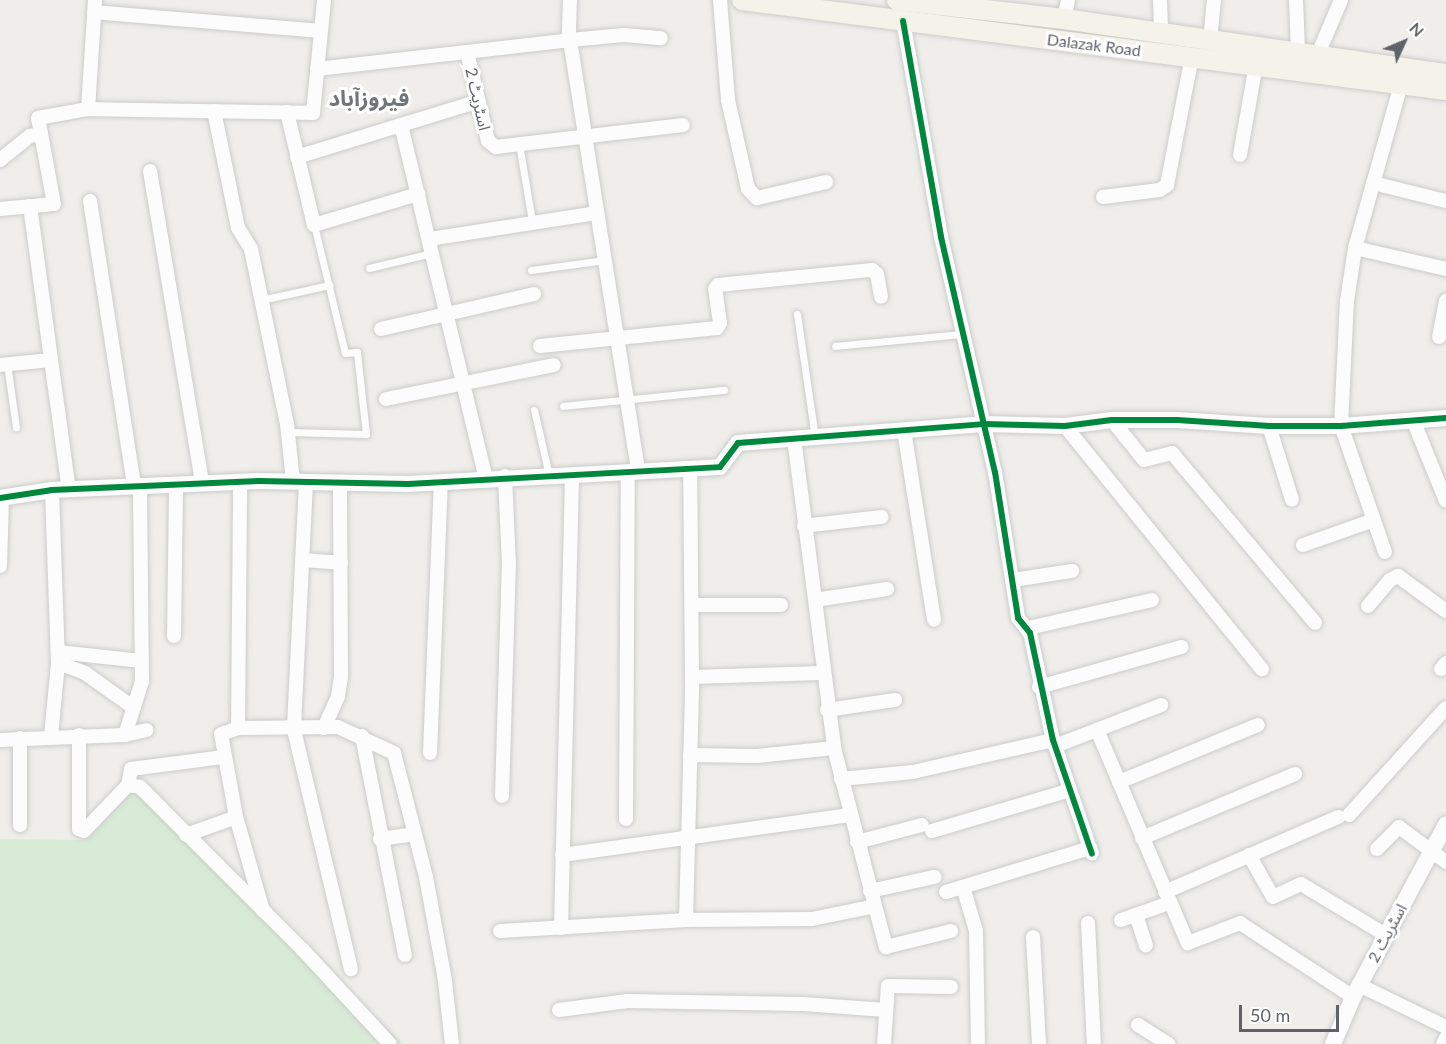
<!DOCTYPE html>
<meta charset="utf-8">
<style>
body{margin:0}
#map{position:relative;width:1446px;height:1044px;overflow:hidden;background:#efeeea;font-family:Lato,"Noto Sans Arabic",sans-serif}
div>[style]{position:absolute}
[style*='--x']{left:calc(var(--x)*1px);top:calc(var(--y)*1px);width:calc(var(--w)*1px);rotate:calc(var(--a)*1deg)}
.green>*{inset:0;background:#d8ebd6}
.roads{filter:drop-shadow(0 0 2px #cbcccc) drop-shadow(0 0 2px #cbcccc)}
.service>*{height:7px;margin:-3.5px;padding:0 3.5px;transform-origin:3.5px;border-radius:3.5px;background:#fdfcfc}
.minor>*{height:14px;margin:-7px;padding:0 7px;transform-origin:7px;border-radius:7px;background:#fdfcfc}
.tertiary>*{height:16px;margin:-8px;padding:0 8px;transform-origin:8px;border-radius:8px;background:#fdfcfc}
.primary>*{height:20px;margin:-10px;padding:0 10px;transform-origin:10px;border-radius:10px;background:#f4f2e9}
.cycleway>*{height:6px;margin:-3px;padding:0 3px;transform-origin:3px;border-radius:3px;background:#00873e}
span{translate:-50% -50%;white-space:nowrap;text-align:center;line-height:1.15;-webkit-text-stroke:6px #fff;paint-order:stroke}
.street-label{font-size:16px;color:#5f6368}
.district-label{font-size:22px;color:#70757a;font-weight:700}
.north{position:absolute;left:1374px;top:12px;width:60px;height:60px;-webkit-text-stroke:4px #fff;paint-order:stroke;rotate:46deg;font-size:16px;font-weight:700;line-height:24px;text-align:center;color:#5f6368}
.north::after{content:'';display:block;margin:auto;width:21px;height:27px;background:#5f6368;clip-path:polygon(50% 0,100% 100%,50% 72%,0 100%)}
.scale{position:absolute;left:1239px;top:1005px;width:100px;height:27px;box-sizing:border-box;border:3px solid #5f6368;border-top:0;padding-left:8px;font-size:18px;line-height:21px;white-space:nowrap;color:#5f6368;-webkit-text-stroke:4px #fff;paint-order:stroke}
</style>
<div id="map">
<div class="green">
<i style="clip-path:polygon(133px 783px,403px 1044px,0 1044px,0 839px,85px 840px)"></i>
</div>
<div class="roads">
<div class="service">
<i style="--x:519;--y:144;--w:78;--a:80.4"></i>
<i style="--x:369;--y:268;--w:65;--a:-13.4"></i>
<i style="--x:531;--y:270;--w:75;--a:-7.7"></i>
<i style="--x:261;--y:300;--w:70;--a:-12.4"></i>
<i style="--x:797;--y:314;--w:124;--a:81.7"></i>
<i style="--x:835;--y:346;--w:129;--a:-5.4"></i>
<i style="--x:7;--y:364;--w:64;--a:81.9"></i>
<i style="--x:563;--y:406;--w:162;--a:-5.7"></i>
<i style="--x:534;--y:410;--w:67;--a:77"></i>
<i style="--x:288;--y:432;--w:78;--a:1.5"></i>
<i style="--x:366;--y:434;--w:82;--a:-96.3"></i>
<i style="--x:357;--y:352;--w:12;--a:175"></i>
<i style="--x:345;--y:353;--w:132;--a:-103.6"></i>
</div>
<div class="minor">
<i style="--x:570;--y:0;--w:34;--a:92"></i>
<i style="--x:569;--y:34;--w:443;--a:81"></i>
<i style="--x:720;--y:0;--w:100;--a:85.4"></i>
<i style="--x:728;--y:100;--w:91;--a:77.3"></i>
<i style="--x:748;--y:189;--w:13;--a:45"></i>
<i style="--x:757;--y:198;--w:71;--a:-13.1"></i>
<i style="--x:1160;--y:0;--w:33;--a:88"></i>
<i style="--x:1296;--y:0;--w:51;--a:87.8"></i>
<i style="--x:94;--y:12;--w:227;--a:4.8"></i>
<i style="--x:1064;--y:19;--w:19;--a:-78"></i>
<i style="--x:903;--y:21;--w:219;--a:80"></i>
<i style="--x:941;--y:237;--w:241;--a:77.1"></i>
<i style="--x:995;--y:472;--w:148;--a:81"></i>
<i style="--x:1018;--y:618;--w:19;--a:51"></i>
<i style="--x:1030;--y:633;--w:109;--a:77.9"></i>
<i style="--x:1053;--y:740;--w:120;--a:71.1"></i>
<i style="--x:1210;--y:40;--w:40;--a:-84.3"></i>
<i style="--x:467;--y:52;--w:91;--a:76.7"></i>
<i style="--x:488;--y:141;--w:10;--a:37"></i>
<i style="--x:496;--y:147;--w:188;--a:-6.7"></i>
<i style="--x:1318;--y:54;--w:59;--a:-66.9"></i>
<i style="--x:317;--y:69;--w:255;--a:-6.5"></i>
<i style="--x:570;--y:40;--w:54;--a:-5.3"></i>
<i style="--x:624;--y:35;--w:37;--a:5"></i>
<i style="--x:88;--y:109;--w:109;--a:-86.3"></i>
<i style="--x:214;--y:111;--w:119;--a:78.4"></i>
<i style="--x:238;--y:228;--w:25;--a:58"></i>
<i style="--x:251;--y:249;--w:179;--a:78.4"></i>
<i style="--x:287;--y:424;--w:57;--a:84"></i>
<i style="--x:287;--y:112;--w:116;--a:76.6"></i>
<i style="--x:314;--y:225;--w:109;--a:-16.6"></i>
<i style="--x:401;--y:125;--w:363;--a:76.5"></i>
<i style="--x:1240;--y:155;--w:92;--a:-80"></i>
<i style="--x:297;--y:157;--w:190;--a:-17.1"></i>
<i style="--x:0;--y:160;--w:38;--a:-39"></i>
<i style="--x:30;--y:136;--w:11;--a:-10"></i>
<i style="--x:150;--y:171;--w:316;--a:80.5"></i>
<i style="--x:1373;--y:183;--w:75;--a:13.9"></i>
<i style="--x:1103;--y:197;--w:57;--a:-7"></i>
<i style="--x:1160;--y:190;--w:9;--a:-36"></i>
<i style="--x:1167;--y:185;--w:131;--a:-79"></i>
<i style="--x:90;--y:201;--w:288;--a:81.2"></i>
<i style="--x:30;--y:206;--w:286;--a:82.2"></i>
<i style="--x:0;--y:209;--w:54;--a:-5.3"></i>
<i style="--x:54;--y:204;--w:87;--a:-100.5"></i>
<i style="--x:38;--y:118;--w:51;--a:-10.2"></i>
<i style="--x:88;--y:109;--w:225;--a:1"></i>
<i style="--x:313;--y:113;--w:114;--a:-84.4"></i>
<i style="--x:429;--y:239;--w:170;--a:-8.8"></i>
<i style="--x:1355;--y:248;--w:93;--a:13"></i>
<i style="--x:381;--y:329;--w:157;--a:-12.9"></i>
<i style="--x:1439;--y:337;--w:37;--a:-79"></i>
<i style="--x:540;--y:346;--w:178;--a:-5.8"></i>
<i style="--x:717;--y:328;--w:6;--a:-59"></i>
<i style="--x:720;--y:323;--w:34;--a:-98"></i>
<i style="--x:715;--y:289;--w:5;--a:-53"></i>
<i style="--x:718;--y:285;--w:155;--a:-5.6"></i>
<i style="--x:872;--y:270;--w:6;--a:39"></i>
<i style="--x:877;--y:274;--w:23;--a:80"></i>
<i style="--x:0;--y:365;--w:51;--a:-5.6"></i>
<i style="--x:386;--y:399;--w:171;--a:-11.4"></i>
<i style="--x:1112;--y:420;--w:51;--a:51.3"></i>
<i style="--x:1144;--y:460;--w:29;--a:-14"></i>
<i style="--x:1172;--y:453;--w:222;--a:49.9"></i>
<i style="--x:1413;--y:420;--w:87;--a:67.8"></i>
<i style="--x:1065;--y:426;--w:313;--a:51"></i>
<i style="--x:1269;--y:426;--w:77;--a:72.7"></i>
<i style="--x:904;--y:430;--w:192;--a:81"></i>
<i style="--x:794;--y:438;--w:313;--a:82.6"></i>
<i style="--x:834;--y:748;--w:206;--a:75.4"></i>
<i style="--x:886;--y:947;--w:67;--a:-13.8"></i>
<i style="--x:306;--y:482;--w:248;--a:92.8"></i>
<i style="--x:294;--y:730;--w:246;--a:76.6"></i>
<i style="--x:804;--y:526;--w:78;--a:-6.7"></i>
<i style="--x:1303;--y:545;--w:75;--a:-19.4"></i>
<i style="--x:1385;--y:552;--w:133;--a:-109.2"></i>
<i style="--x:1341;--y:426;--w:125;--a:-87.3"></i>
<i style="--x:1347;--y:301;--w:54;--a:-81.4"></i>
<i style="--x:1355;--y:248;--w:170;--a:-74.3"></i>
<i style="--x:302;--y:560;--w:39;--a:4"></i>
<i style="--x:0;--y:566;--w:68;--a:-88.3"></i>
<i style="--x:1013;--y:580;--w:60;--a:-8.7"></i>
<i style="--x:815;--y:600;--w:73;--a:-8.7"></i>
<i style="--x:692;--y:605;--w:89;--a:0"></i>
<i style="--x:1368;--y:606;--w:34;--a:-50"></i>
<i style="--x:1390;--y:580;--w:9;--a:-27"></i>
<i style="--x:1398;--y:576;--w:59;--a:36.1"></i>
<i style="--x:1028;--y:628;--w:127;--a:-12.7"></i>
<i style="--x:174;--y:636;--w:152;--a:-89.2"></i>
<i style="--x:58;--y:652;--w:84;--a:6.1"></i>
<i style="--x:58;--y:663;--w:29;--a:20"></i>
<i style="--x:85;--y:673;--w:60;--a:35.5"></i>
<i style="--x:1441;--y:669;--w:8;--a:-50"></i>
<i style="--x:692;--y:677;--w:129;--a:-1.8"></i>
<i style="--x:1039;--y:687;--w:148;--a:-15.7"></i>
<i style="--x:827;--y:710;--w:69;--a:-8.4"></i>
<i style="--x:238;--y:728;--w:246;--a:-89.5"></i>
<i style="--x:324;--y:728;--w:35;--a:-66"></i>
<i style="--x:338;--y:696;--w:19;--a:-81"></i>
<i style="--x:341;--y:677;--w:195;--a:-90.3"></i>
<i style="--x:1097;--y:730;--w:232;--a:66.9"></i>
<i style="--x:1188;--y:943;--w:56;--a:-21"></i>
<i style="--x:1240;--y:923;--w:135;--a:33.2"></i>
<i style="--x:79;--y:735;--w:94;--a:90"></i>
<i style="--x:79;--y:829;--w:5;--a:22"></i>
<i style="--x:84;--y:831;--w:64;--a:-46.3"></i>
<i style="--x:128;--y:785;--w:12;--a:9"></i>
<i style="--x:140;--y:787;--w:229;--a:45"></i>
<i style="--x:302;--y:949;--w:129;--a:47.2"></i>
<i style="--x:125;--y:735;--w:57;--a:-72.5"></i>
<i style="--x:142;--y:681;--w:195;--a:-90.6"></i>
<i style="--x:51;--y:736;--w:73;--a:-84.5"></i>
<i style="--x:58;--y:663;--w:173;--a:-92"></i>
<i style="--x:362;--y:736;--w:223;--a:78.9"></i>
<i style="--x:20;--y:738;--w:87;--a:90"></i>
<i style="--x:0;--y:740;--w:125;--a:-2.3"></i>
<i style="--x:125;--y:735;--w:22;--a:-13"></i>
<i style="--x:1055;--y:746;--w:114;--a:-21.1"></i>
<i style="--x:430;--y:753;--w:272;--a:-87.7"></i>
<i style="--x:690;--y:755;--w:67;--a:0.9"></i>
<i style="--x:757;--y:756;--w:77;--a:-5.9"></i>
<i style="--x:841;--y:779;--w:72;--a:-5.6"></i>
<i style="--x:913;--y:772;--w:144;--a:-12.9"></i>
<i style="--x:1119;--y:782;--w:150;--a:-22.3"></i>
<i style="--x:128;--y:785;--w:16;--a:-79"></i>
<i style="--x:131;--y:769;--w:94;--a:-7.4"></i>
<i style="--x:502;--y:796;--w:231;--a:-88.3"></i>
<i style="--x:509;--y:565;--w:89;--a:-92.6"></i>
<i style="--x:1349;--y:815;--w:144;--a:-47.8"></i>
<i style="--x:626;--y:819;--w:347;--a:-89.7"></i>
<i style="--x:932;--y:831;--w:144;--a:-16.5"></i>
<i style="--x:186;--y:835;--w:53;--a:-19.8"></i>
<i style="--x:1142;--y:838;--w:166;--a:-22.7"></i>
<i style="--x:380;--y:839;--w:34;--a:-8"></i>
<i style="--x:857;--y:842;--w:67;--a:-14.7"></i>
<i style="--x:1377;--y:849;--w:31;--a:-45"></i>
<i style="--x:1399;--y:827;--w:59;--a:36.7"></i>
<i style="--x:562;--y:855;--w:291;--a:-7.9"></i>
<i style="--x:1249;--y:855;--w:48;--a:60.3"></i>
<i style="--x:1273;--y:897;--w:31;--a:-25"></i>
<i style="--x:1301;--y:884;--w:99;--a:31"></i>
<i style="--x:963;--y:887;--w:46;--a:73.5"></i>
<i style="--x:976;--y:931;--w:113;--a:89"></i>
<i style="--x:870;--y:891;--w:66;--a:-12.3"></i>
<i style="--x:946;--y:892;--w:151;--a:-17"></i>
<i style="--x:1165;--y:892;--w:189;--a:-23.4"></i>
<i style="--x:263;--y:911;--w:98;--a:-106"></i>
<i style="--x:236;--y:817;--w:84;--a:-100.2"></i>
<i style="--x:221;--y:734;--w:18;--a:-19"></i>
<i style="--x:238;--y:728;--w:100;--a:-0.6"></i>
<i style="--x:338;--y:727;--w:62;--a:24.9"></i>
<i style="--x:394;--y:753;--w:128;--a:75.5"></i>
<i style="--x:426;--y:877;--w:106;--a:79.6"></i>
<i style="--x:445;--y:981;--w:63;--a:83.7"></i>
<i style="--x:1136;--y:915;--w:32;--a:72"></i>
<i style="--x:686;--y:920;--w:237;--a:-88.5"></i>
<i style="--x:692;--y:683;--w:215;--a:-90.5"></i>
<i style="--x:1121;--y:920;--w:51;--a:-19.5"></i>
<i style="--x:1088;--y:923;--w:121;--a:87.2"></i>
<i style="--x:561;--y:928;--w:453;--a:-88.6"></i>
<i style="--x:500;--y:931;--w:186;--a:-3.4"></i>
<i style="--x:686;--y:920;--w:126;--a:-0.5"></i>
<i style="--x:812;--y:919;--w:64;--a:-11.7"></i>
<i style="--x:1033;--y:937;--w:107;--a:86.8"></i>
<i style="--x:1359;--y:985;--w:97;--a:25.8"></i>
<i style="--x:559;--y:1010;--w:69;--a:-7.5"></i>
<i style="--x:627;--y:1001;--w:176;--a:1"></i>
<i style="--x:803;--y:1004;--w:83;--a:4.1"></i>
<i style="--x:1138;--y:1025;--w:36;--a:32"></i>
<i style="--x:884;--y:1044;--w:58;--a:-86.1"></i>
<i style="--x:888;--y:986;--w:63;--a:0.9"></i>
<i style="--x:1443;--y:1044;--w:7;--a:-63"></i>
</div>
<div class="tertiary">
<i style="--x:0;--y:498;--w:53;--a:-8.7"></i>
<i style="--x:52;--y:490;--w:207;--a:-2.5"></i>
<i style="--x:259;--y:481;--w:149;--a:1.2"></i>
<i style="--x:408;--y:484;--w:312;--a:-3.1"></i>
<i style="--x:720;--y:467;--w:30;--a:-53"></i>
<i style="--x:738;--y:443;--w:246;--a:-4.4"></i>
<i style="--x:983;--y:424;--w:82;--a:1.4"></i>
<i style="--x:1065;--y:426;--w:47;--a:-7.3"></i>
<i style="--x:1112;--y:420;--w:65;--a:0"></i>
<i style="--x:1177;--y:420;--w:92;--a:3.7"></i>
<i style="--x:1269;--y:426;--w:72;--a:0"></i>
<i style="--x:1341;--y:426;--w:105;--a:-4.4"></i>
<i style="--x:1333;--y:1044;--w:51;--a:-66.9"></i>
<i style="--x:1353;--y:997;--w:196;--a:-61.7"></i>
</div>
<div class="primary">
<i style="--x:742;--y:0;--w:710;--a:7.29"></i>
<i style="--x:897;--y:0;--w:168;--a:6.5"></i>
<i style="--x:1064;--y:19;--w:386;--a:8.2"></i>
</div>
</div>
<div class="cycleway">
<i style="--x:903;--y:21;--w:219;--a:80"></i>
<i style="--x:941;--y:237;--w:241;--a:77.1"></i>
<i style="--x:995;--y:472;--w:148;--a:81"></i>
<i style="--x:1018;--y:618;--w:19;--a:51"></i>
<i style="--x:1030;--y:633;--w:109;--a:77.9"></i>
<i style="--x:1053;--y:740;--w:120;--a:71.1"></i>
<i style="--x:0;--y:498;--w:53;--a:-8.7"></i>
<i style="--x:52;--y:490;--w:207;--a:-2.5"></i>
<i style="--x:259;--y:481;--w:149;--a:1.2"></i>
<i style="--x:408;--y:484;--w:312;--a:-3.1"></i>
<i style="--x:720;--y:467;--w:30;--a:-53"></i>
<i style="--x:738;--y:443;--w:246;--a:-4.4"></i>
<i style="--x:983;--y:424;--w:82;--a:1.4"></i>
<i style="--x:1065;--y:426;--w:47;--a:-7.3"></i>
<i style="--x:1112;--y:420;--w:65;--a:0"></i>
<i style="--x:1177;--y:420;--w:92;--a:3.7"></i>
<i style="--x:1269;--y:426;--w:72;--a:0"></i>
<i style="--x:1341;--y:426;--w:105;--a:-4.4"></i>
</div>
<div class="street-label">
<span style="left:1094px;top:45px;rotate:7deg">Dalazak Road</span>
<span style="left:478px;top:99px;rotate:77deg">اسٹریٹ 2</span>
<span style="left:1387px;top:933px;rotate:-62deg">اسٹریٹ 2</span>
</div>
<div class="district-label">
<span style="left:369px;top:98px">فیروزآباد</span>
</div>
<div class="north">N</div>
<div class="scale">50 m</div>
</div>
